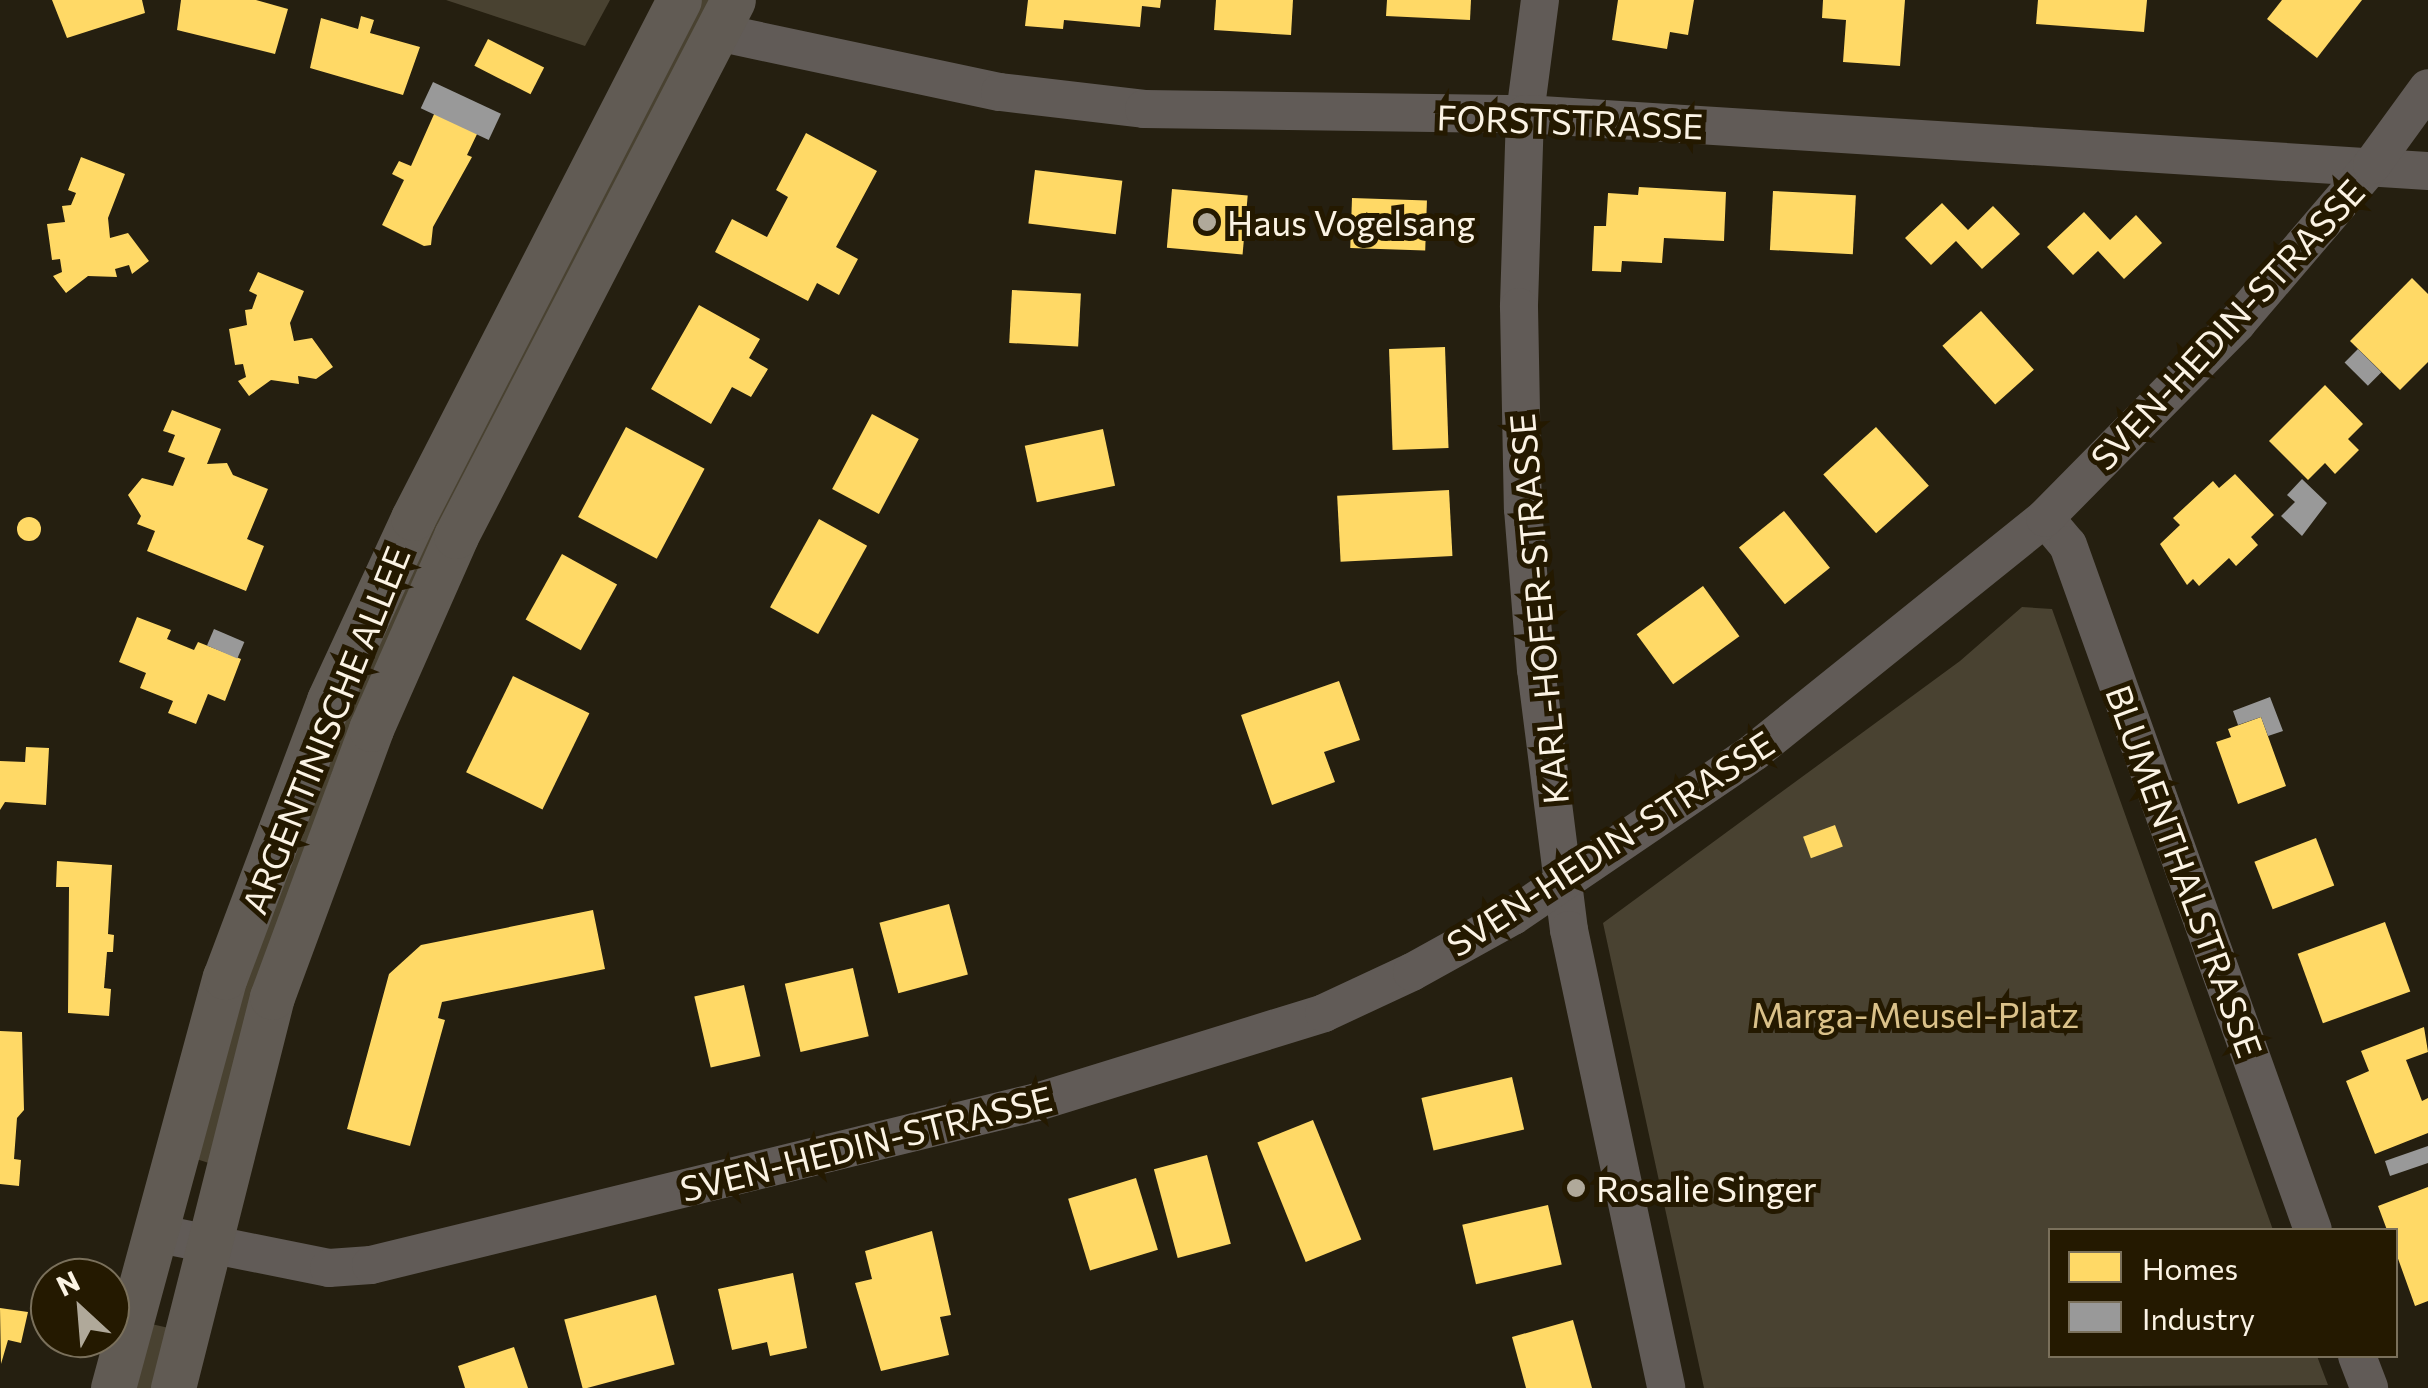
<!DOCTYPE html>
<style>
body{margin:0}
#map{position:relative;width:2428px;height:1388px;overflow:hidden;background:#251f10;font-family:Commissioner,sans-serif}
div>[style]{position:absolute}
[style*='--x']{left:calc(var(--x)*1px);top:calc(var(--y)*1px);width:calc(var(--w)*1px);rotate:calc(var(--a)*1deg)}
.green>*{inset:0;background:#494231;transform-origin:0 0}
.homes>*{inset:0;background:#ffd966;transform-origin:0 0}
.round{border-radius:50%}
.industry>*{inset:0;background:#999;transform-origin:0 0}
.minor>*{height:38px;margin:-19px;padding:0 19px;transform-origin:19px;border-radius:19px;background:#615b57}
.major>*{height:45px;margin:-22.5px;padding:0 22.5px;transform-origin:22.5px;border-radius:22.5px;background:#615b54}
.dots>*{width:28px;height:28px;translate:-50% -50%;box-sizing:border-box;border:5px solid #241900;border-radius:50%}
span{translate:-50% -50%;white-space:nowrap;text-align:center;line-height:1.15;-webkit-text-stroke:10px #241900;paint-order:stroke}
.street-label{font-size:35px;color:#fbf3e4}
.poi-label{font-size:35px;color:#fbf3e4}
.left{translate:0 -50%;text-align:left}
.park-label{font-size:35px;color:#dac189}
.legend{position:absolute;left:2048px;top:1228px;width:350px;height:130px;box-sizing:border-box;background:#241900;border:2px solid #7a705b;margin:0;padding:12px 18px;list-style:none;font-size:30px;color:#fbf3e4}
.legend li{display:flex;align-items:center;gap:20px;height:50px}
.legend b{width:50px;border:2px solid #7a705b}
.north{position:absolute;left:30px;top:1258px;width:100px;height:100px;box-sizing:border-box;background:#241900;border:2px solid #7a705b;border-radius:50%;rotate:334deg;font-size:28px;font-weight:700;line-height:40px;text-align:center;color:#fbf3e4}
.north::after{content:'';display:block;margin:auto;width:35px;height:45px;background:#b0a99a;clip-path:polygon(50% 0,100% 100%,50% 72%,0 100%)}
</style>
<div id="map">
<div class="green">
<i style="clip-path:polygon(446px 0,610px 0,585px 46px)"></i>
<i style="clip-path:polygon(701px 0,710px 0,333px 770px,256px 987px,212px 1164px,190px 1157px,243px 984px,354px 694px,430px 526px)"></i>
<i style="clip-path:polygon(2022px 607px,2052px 609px,2273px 1230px,2050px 1230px,2050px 1356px,2317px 1356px,2328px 1385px,1704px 1388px,1603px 923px,1960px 661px)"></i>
<i style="left:147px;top:1323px;width:27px;height:67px;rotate:13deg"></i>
</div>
<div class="homes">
<i style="clip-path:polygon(52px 0,142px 0,145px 13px,67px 38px)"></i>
<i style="clip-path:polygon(181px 0,256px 0,288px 9px,275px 54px,177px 30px)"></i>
<i style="clip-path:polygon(1028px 0,1161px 0,1160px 8px,1142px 6px,1140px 27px,1064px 20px,1063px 29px,1025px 26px)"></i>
<i style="clip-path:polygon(1216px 0,1293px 0,1291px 35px,1214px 30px)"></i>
<i style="clip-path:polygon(1387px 0,1471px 0,1470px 20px,1386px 16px)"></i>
<i style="clip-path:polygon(1618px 0,1694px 0,1688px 35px,1670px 32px,1667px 49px,1612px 40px)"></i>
<i style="clip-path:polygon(1823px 0,1905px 0,1900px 66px,1843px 62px,1846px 20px,1822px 18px)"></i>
<i style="clip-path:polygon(2038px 0,2147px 0,2144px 32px,2036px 24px)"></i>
<i style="clip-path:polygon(2282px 0,2362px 0,2317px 58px,2267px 19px)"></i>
<i style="clip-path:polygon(361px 16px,374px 20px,370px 33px,420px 47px,403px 95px,310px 68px,321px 18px,358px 29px)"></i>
<i style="left:488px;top:39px;width:63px;height:30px;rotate:27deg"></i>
<i style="clip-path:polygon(435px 112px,478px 132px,467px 155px,472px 157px,433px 227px,431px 245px,424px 246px,382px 225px,404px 180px,392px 174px,399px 161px,411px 166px)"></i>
<i style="clip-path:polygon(806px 133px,877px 171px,836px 247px,858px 259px,839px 295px,817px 283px,808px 301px,715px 252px,732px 219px,767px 237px,788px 197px,776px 190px)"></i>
<i style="clip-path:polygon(81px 157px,125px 174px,108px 218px,110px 238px,128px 233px,149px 261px,132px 274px,129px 265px,115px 269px,117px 277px,88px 276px,66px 293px,53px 276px,62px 272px,60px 259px,52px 260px,47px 224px,65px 222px,62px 206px,71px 205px,76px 193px,68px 190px)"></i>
<i style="left:1035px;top:170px;width:88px;height:54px;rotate:7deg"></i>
<i style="clip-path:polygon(1639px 187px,1726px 192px,1724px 241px,1664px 238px,1662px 263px,1622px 261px,1621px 272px,1592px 271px,1594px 226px,1606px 226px,1608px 193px,1638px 195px)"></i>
<i style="left:1172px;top:189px;width:76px;height:59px;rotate:5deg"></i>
<i style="left:1773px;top:191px;width:83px;height:59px;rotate:3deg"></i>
<i style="left:1352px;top:198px;width:75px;height:50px;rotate:2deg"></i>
<i style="clip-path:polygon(1942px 203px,1968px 230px,1993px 206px,2020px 234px,1982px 269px,1956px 241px,1931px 265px,1905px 238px)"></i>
<i style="clip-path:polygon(2084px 212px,2110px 240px,2136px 215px,2162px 243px,2124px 279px,2098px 251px,2073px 275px,2047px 247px)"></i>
<i style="clip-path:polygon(258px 272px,304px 291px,290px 323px,294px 341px,312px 338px,333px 367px,316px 379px,298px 376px,299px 384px,271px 380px,249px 396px,238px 381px,246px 377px,243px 364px,235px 365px,229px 329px,247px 325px,245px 310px,252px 309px,257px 295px,249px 291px)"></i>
<i style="clip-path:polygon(2412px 278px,2428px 294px,2428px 362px,2400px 390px,2350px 341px)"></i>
<i style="left:1012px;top:290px;width:69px;height:53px;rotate:3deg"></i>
<i style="clip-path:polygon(699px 305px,760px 339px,749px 358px,768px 369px,751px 397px,732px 387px,711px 424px,651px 389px)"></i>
<i style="left:1981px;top:311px;width:79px;height:52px;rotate:48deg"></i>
<i style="left:1445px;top:347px;width:101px;height:56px;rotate:88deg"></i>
<i style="clip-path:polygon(2325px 385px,2363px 424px,2348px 439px,2359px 450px,2335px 474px,2325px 463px,2308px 480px,2269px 441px)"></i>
<i style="clip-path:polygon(172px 410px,221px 429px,207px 464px,227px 463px,233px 475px,268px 489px,247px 539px,264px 546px,246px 591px,147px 551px,155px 531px,137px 524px,141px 516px,128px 495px,142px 478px,173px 486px,185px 458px,168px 452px,175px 435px,163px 431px)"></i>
<i style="left:872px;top:414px;width:53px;height:85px;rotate:28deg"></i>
<i style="left:626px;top:427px;width:89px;height:102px;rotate:28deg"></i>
<i style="left:1876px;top:427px;width:79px;height:71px;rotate:48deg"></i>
<i style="left:1103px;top:429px;width:58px;height:80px;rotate:78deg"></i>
<i style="clip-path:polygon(2235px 474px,2274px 515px,2251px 537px,2258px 545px,2236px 566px,2229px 558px,2199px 586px,2193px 579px,2187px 585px,2160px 544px,2180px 525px,2173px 518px,2213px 481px,2219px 488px)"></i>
<i style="left:1449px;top:490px;width:66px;height:112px;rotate:87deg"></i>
<i style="left:1784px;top:511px;width:73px;height:58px;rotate:51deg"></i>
<i class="round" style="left:17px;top:517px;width:24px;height:24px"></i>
<i style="left:819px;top:519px;width:55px;height:101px;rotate:29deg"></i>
<i style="left:562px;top:554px;width:63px;height:75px;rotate:29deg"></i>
<i style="left:1703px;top:586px;width:62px;height:82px;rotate:54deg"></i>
<i style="clip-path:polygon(137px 617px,171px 630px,167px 639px,194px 650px,198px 642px,241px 659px,225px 701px,208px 694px,196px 724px,168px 713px,173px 701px,140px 688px,146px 673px,119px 662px)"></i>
<i style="left:513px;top:676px;width:85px;height:107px;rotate:26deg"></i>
<i style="clip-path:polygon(1339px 681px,1360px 740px,1324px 752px,1335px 782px,1272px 805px,1241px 715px)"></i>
<i style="clip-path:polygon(2261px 717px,2286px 786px,2238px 804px,2216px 742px,2231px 737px,2228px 729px)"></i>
<i style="clip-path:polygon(26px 747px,49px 748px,46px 805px,5px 802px,0 810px,0 761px,25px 762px)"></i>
<i style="left:1835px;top:825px;width:23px;height:34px;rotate:70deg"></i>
<i style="left:2316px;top:838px;width:51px;height:66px;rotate:69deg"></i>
<i style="clip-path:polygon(57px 861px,112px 865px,108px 934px,114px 935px,113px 952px,107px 952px,104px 988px,111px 989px,109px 1016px,68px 1013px,69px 887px,56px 887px)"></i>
<i style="left:949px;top:904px;width:73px;height:72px;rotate:75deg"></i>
<i style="clip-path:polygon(593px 910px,605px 969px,442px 1002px,438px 1018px,445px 1020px,410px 1146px,347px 1129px,389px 974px,421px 945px)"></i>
<i style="left:2385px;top:922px;width:74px;height:93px;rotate:70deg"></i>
<i style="left:853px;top:968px;width:70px;height:70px;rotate:77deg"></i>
<i style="left:744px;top:985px;width:73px;height:51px;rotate:77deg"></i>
<i style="clip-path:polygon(2424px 1027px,2428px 1052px,2406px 1060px,2422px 1101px,2428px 1098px,2428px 1133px,2375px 1154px,2346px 1081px,2369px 1071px,2361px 1051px)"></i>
<i style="clip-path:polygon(0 1031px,22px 1032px,24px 1110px,17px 1118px,14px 1159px,21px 1160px,19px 1186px,0 1184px)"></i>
<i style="left:1512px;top:1077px;width:54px;height:93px;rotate:77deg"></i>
<i style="left:1313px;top:1120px;width:129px;height:60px;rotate:68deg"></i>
<i style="left:1207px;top:1155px;width:92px;height:55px;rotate:75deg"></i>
<i style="left:1136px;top:1178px;width:75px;height:71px;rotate:73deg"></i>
<i style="clip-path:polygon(2428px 1187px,2428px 1301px,2415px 1306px,2396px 1253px,2396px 1230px,2387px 1230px,2378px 1206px)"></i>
<i style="left:1548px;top:1205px;width:61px;height:88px;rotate:77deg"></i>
<i style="clip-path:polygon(932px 1231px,951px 1315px,940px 1317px,949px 1355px,881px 1371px,855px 1283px,872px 1279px,865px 1251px)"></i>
<i style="clip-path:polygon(793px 1273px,807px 1348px,770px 1356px,767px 1342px,732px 1350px,718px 1289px)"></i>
<i style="left:656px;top:1295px;width:72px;height:95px;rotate:75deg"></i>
<i style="clip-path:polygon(0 1308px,28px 1312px,21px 1343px,8px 1340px,1px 1364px)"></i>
<i style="clip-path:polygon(1573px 1320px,1592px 1388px,1526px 1388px,1512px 1337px)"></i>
<i style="clip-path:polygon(514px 1347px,528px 1388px,465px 1388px,458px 1366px)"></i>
</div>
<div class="industry">
<i style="left:433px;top:82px;width:75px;height:29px;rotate:25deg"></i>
<i style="left:2358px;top:349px;width:33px;height:19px;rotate:45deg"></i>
<i style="clip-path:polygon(2302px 479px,2327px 503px,2302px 536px,2281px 516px,2295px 502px,2287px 495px)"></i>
<i style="left:214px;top:629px;width:33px;height:18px;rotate:23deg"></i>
<i style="clip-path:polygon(2270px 697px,2283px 731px,2268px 736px,2261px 717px,2238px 725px,2233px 711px)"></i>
<i style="clip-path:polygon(2428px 1146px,2428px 1163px,2390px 1176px,2385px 1161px)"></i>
</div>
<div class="minor">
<i style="--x:1540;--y:0;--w:115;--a:97.5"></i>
<i style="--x:1525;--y:114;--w:193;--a:91.8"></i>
<i style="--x:1519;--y:307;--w:202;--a:88.9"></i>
<i style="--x:1523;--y:509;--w:161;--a:85.4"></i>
<i style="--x:1536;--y:669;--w:263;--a:82.8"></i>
<i style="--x:1569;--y:930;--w:468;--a:78"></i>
<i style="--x:717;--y:32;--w:289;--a:12"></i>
<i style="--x:1000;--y:92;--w:145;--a:6.7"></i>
<i style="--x:1144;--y:109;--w:381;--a:0.8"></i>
<i style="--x:1525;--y:114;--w:905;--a:3.61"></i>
<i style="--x:2045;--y:518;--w:35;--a:50"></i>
<i style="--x:2068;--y:545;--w:727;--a:70.32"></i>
<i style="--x:155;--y:1233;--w:177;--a:11.4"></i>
<i style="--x:329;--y:1268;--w:42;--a:-4.1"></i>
<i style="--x:371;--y:1265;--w:686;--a:-13.75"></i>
<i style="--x:1037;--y:1102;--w:300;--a:-17.2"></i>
<i style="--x:1324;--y:1013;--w:97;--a:-25"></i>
<i style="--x:1412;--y:972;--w:115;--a:-29"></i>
<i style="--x:1513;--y:916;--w:292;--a:-34.2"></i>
<i style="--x:1754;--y:752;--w:373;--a:-38.8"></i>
<i style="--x:2045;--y:518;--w:274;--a:-45.4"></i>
<i style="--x:2237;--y:323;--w:208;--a:-49.5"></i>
<i style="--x:2372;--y:165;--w:95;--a:-54"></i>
<i style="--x:2357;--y:1356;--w:34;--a:69"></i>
</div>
<div class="major">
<i style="--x:113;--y:1388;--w:426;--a:-74.8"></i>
<i style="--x:225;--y:977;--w:296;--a:-69.4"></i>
<i style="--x:329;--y:700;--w:200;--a:-65.2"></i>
<i style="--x:413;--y:518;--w:582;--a:-62.82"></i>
<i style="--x:173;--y:1388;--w:403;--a:-75.8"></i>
<i style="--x:272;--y:997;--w:286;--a:-69.7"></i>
<i style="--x:371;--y:729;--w:211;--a:-66.2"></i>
<i style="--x:456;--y:536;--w:603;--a:-62.67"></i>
</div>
<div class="dots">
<i style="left:1207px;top:222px;background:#b0a99a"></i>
<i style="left:1576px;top:1188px;background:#b0a99a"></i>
</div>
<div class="street-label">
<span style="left:1570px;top:121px;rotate:2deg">FORSTSTRASSE</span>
<span style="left:2227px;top:324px;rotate:-47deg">SVEN-HEDIN-STRASSE</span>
<span style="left:1538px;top:609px;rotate:-95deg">KARL-HOFER-STRASSE</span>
<span style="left:325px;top:730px;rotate:-68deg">ARGENTINISCHE ALLEE</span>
<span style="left:1610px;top:843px;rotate:-33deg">SVEN-HEDIN-STRASSE</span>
<span style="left:2185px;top:871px;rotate:70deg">BLUMENTHALSTRASSE</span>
<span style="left:866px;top:1143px;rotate:-14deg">SVEN-HEDIN-STRASSE</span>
</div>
<div class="poi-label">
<span class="left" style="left:1227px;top:222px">Haus Vogelsang</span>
<span class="left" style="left:1596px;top:1188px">Rosalie Singer</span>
</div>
<div class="park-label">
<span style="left:1915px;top:1014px">Marga-Meusel-Platz</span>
</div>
<ul class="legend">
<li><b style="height:28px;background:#ffd966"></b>Homes</li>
<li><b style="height:28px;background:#999"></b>Industry</li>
</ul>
<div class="north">N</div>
</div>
